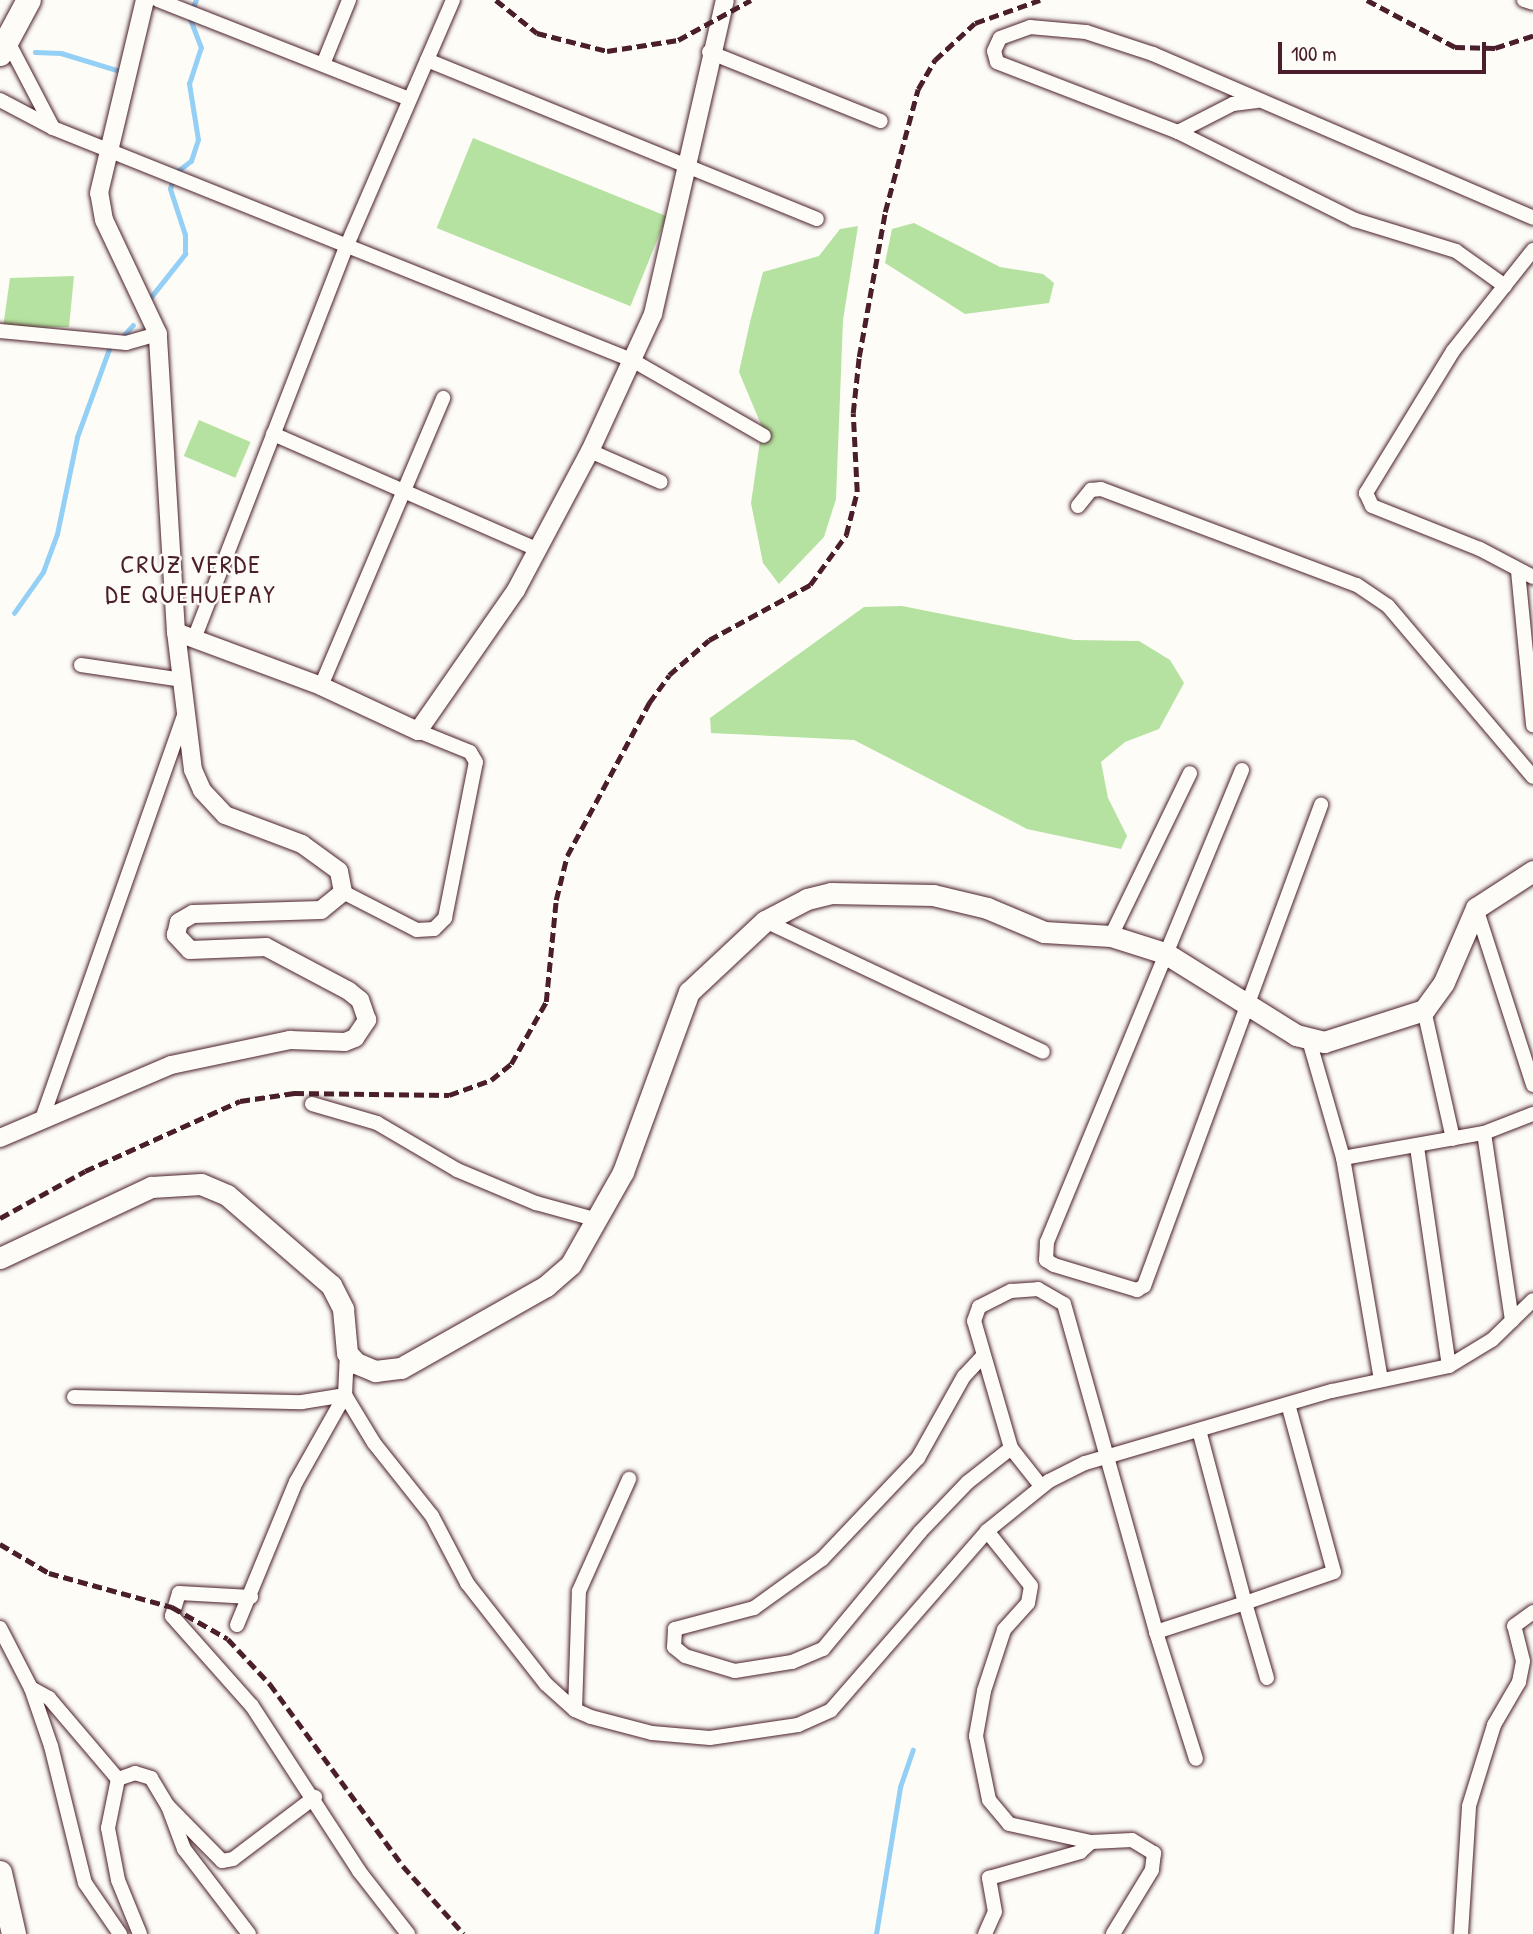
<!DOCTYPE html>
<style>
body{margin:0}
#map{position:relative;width:1533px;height:1934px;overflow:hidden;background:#fdfcf7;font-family:"Patrick Hand",sans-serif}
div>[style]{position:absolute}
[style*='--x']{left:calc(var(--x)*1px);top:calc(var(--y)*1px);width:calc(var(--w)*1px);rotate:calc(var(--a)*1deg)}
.green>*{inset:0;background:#b5e2a0;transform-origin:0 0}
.stream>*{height:4.5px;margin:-2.25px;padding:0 2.25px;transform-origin:2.25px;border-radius:2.25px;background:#94d0f5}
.roads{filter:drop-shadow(0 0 2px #4a1f2b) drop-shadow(0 0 2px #4a1f2b)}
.minor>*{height:14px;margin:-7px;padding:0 7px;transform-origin:7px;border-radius:7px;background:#fdfcf7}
.tertiary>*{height:18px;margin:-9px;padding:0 9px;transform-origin:9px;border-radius:9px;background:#fdfcf7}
.secondary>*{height:21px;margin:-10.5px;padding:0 10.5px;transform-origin:10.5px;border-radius:10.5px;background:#fdfcf7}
.trunk>*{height:24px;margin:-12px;padding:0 12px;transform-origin:12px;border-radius:12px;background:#fdfcf7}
.rail>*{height:4.5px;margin-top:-2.25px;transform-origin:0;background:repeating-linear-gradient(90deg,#4a1f2b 0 10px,transparent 0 15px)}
span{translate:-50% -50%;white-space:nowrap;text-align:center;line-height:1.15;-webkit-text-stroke:5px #fdfcf7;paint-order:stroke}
.neighbourhood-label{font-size:26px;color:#4a1f2b;letter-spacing:2px}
.scale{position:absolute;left:1278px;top:42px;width:208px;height:32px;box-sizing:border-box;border:4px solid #4a1f2b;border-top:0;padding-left:9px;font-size:21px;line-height:24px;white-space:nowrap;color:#4a1f2b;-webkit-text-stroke:5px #fdfcf7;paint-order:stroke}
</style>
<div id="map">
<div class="green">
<i style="left:473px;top:138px;width:209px;height:97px;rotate:22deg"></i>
<i style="clip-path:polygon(914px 223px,1000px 267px,1043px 274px,1054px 283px,1049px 303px,965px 314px,885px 263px,892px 229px)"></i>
<i style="clip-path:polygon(858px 226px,843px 320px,836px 499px,824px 537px,779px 584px,763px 563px,751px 503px,762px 427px,739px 372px,750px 322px,763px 272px,819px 256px,840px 229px)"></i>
<i style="clip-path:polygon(74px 276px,69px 327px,3px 328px,10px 278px)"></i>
<i style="left:199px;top:420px;width:56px;height:39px;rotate:23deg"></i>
<i style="clip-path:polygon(902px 606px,1074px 640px,1139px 641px,1170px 660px,1184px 683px,1159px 729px,1125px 742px,1101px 762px,1108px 798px,1127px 836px,1121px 849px,1027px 829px,854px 740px,711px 733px,710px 718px,864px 607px)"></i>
</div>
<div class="stream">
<i style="--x:35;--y:52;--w:26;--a:2"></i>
<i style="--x:61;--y:53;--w:59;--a:16.9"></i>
<i style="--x:151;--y:297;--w:55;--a:-51.7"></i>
<i style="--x:185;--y:254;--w:19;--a:-90"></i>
<i style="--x:185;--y:235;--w:48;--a:-108.1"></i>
<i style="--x:170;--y:189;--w:17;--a:-73"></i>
<i style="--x:175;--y:173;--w:20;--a:-37"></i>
<i style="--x:191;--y:161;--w:22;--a:-72"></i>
<i style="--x:198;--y:140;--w:57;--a:-99.1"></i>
<i style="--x:189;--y:84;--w:38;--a:-72"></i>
<i style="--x:201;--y:48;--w:33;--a:-111"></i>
<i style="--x:189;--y:17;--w:18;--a:-68"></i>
<i style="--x:124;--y:335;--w:13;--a:-48"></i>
<i style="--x:14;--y:613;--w:50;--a:-54.7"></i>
<i style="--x:43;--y:572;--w:40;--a:-69.8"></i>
<i style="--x:57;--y:534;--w:99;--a:-78.3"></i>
<i style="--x:77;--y:437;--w:94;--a:-70"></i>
<i style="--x:876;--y:1934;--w:149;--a:-80.7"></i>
<i style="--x:900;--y:1787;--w:39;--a:-71"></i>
</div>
<div class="roads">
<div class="minor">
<i style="--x:158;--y:0;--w:270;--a:21.5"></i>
<i style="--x:1524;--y:0;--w:9;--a:18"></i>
<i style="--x:5;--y:36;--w:104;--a:62.4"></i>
<i style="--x:709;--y:52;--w:185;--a:21.9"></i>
<i style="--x:427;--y:60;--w:421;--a:22.2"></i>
<i style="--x:324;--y:62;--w:67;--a:-68"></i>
<i style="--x:0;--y:100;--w:60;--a:27.8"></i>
<i style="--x:53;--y:128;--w:624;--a:21.84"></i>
<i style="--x:632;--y:360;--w:152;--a:29.9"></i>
<i style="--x:1178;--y:132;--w:62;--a:-27"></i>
<i style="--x:1233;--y:104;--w:24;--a:-7"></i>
<i style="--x:1533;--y:250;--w:129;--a:128.4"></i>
<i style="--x:1453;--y:351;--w:167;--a:121.5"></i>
<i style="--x:1366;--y:493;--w:14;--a:65"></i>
<i style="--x:1372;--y:506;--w:116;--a:21.7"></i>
<i style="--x:1480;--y:549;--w:60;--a:27.8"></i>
<i style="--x:1505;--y:286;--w:60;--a:-144.5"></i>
<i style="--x:1456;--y:251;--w:106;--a:-162.9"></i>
<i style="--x:1355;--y:220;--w:198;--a:-153.6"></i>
<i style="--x:1178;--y:132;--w:194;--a:-158.9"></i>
<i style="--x:997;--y:62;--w:11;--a:-105"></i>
<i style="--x:994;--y:51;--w:14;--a:-65"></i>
<i style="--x:1000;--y:38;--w:32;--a:-20"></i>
<i style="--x:1030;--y:27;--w:56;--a:5.1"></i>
<i style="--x:1086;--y:32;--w:71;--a:18.2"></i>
<i style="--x:1153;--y:54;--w:414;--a:23.3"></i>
<i style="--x:0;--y:331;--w:127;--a:5.4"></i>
<i style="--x:126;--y:343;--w:33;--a:-16"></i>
<i style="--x:273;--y:434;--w:287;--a:23.6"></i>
<i style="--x:590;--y:451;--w:77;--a:23.6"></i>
<i style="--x:1078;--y:506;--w:21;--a:-51"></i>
<i style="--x:1091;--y:490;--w:10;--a:-6"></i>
<i style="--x:1101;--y:489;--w:273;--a:20.6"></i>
<i style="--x:1357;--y:585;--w:37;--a:34"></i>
<i style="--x:1388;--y:606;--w:224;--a:49.7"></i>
<i style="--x:1518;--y:571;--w:155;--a:84.4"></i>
<i style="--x:194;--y:639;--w:423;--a:-68.8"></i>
<i style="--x:347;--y:245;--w:267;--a:-66.6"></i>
<i style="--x:81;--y:665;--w:103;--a:8.4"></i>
<i style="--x:321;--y:686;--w:313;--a:-67"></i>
<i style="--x:1242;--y:770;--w:511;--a:112.45"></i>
<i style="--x:1047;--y:1242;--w:18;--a:93"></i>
<i style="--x:1046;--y:1260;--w:9;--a:32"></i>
<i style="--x:1054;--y:1265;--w:87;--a:16.8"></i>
<i style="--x:1137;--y:1290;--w:8;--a:-30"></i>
<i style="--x:1144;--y:1286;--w:513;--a:-69.8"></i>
<i style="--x:343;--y:892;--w:83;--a:27.2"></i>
<i style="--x:417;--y:930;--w:17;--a:-3"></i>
<i style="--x:434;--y:929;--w:16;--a:-45"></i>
<i style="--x:445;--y:918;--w:159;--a:-78.8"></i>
<i style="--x:476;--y:762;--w:12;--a:-121"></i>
<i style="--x:470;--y:752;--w:56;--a:-158"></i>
<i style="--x:1476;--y:908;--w:186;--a:72.1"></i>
<i style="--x:765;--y:921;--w:307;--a:25.2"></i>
<i style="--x:1111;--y:936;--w:181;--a:-64.1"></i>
<i style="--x:1424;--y:1010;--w:132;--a:77.3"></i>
<i style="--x:1309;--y:1040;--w:123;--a:73.9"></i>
<i style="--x:312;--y:1104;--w:68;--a:16.3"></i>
<i style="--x:377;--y:1123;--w:93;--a:30.4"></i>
<i style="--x:457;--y:1170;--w:86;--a:22.7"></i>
<i style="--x:536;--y:1203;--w:64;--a:15.3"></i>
<i style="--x:43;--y:1116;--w:425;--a:-70.6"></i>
<i style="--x:1484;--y:1133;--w:190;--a:81.5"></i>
<i style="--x:1417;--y:1147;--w:221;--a:81.7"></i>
<i style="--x:982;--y:1357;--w:26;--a:133"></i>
<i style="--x:964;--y:1376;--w:94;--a:119.3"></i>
<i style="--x:918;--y:1458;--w:139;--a:133.5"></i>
<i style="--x:822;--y:1559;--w:84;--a:144.2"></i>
<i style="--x:754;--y:1608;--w:82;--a:165.1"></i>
<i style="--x:675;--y:1629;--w:18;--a:93"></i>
<i style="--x:674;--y:1647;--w:14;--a:39"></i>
<i style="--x:685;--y:1656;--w:52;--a:16.7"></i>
<i style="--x:735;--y:1671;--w:58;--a:-9"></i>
<i style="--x:792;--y:1662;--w:34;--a:-23"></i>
<i style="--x:823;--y:1649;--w:152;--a:-50.3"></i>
<i style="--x:920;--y:1532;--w:69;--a:-46.2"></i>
<i style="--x:968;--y:1482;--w:55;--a:-38.3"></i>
<i style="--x:1381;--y:1380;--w:225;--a:-99.7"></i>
<i style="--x:1343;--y:1158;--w:143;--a:-10.1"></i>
<i style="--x:1484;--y:1133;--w:53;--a:-21.2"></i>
<i style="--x:345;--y:1395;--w:56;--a:58.9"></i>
<i style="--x:374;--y:1443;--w:93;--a:51.5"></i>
<i style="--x:432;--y:1516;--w:76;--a:62.4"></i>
<i style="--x:467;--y:1583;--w:128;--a:52"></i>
<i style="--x:546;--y:1684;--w:39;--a:42"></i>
<i style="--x:575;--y:1710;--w:17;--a:24"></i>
<i style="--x:591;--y:1717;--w:63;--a:14.7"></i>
<i style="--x:652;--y:1733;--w:58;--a:4.9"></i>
<i style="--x:710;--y:1738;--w:89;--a:-8.4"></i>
<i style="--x:798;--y:1725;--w:36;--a:-24"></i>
<i style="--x:831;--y:1710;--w:237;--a:-48.9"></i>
<i style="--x:987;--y:1531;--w:80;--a:-38.9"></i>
<i style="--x:1049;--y:1481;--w:40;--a:-26.6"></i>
<i style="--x:1085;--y:1463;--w:257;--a:-16.3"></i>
<i style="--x:1332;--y:1391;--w:120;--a:-12.1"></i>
<i style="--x:1449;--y:1366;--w:50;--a:-31.2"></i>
<i style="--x:1492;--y:1340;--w:57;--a:-44.3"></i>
<i style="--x:74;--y:1397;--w:228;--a:1.3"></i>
<i style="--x:302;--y:1402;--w:44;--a:-9.2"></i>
<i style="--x:1041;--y:1486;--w:48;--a:-128.3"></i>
<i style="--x:1011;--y:1448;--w:132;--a:-106.2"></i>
<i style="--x:974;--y:1321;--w:15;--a:-70"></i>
<i style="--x:979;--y:1307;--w:36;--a:-27"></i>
<i style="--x:1011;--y:1291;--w:27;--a:-4"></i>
<i style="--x:1038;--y:1289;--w:30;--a:30"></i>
<i style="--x:1064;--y:1304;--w:341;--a:74.3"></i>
<i style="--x:1156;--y:1632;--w:94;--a:-18"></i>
<i style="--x:1245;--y:1603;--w:175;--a:-104.9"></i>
<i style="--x:987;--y:1531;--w:70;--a:51.3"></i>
<i style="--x:1031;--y:1586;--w:17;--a:100"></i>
<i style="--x:1028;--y:1603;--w:36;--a:132"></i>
<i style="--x:1004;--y:1630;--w:64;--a:108.2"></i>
<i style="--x:984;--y:1691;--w:46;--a:100.1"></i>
<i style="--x:976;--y:1736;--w:65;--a:78.5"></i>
<i style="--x:989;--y:1800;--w:31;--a:50"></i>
<i style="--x:1009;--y:1824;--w:84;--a:12.4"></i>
<i style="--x:1091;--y:1842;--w:41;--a:-2.8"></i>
<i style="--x:1132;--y:1840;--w:26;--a:31"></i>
<i style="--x:1154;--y:1853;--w:17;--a:97"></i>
<i style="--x:1152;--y:1870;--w:75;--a:121.4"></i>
<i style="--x:251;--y:1597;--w:72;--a:-176.8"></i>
<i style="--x:179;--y:1593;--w:24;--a:107"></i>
<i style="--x:172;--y:1616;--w:120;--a:48.4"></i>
<i style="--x:252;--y:1706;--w:197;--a:57"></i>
<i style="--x:359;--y:1871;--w:80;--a:52.1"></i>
<i style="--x:237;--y:1625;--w:155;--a:-67.6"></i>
<i style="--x:296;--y:1482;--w:100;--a:-60.6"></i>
<i style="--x:345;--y:1395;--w:42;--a:-87.3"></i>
<i style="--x:0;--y:1628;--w:68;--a:62.7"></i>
<i style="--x:31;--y:1688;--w:61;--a:71"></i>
<i style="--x:51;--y:1746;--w:141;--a:76.1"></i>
<i style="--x:85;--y:1883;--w:62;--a:55.5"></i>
<i style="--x:1156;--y:1632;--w:133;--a:72.5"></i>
<i style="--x:1267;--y:1678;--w:78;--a:-106.3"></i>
<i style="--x:1245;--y:1603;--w:94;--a:-19.2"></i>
<i style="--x:1334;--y:1572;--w:171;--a:-105.3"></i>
<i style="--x:31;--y:1688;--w:21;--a:29"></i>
<i style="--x:49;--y:1698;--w:106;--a:49.6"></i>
<i style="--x:575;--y:1710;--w:119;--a:-88.1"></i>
<i style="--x:579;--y:1591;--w:123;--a:-65.9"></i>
<i style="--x:168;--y:1806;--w:46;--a:69.6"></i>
<i style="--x:184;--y:1849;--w:107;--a:52.6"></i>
<i style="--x:140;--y:1934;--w:58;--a:-112.2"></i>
<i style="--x:118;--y:1880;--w:53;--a:-100.9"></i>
<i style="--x:108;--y:1828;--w:50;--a:-78.5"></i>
<i style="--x:118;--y:1779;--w:18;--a:-19"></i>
<i style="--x:135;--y:1773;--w:17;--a:17"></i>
<i style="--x:151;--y:1778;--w:33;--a:59"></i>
<i style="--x:168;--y:1806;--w:77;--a:45.5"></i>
<i style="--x:222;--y:1861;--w:11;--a:-10"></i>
<i style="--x:233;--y:1859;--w:103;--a:-37.1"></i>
<i style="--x:985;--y:1934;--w:24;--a:-66"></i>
<i style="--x:995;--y:1912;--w:35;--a:-100"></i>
<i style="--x:989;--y:1878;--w:95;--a:-15.9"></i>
<i style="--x:1080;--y:1852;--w:15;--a:-42"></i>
<i style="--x:1461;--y:1934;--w:128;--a:-86.4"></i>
<i style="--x:1469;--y:1806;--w:85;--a:-72.8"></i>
<i style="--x:1494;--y:1725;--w:50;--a:-59.8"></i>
<i style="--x:1519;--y:1682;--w:21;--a:-79"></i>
<i style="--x:1523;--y:1661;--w:36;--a:-104"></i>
<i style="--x:1514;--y:1626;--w:24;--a:-36"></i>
</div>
<div class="tertiary">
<i style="--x:176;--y:632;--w:155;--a:20.4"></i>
<i style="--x:321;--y:686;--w:107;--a:24.9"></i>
<i style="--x:418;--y:731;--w:172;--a:-55.2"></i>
<i style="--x:516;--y:590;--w:157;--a:-62"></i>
<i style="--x:590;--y:451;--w:151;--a:-65.3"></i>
<i style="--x:653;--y:314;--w:322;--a:-77.1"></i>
<i style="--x:0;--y:1138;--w:186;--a:-23.1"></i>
<i style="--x:171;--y:1065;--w:122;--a:-11.9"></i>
<i style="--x:290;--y:1040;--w:55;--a:2.1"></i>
<i style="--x:345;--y:1042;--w:11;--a:-22"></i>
<i style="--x:355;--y:1038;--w:22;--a:-56"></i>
<i style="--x:367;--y:1020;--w:21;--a:-109"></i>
<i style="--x:360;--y:1000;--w:14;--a:-141"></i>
<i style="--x:349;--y:991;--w:94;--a:-152.1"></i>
<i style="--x:266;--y:947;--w:76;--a:177.7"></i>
<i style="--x:190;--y:950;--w:21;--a:-133"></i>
<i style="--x:176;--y:935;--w:13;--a:-77"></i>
<i style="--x:179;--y:922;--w:16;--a:-30"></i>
<i style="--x:193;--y:914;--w:128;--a:-1.8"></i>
<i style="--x:321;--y:910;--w:28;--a:-39"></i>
<i style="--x:343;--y:892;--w:21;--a:-101"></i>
<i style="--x:339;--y:871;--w:46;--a:-143.9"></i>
<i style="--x:302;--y:844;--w:82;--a:-159.4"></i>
<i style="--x:225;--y:815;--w:34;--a:-133"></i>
<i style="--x:202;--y:790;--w:22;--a:-114"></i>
<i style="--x:193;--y:770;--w:139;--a:-97"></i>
<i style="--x:176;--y:632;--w:299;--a:-93.5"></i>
<i style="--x:158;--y:334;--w:126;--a:-115.3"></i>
<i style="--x:104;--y:220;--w:27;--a:-100"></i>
<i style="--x:99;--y:193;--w:198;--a:-76.6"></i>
</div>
<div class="secondary">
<i style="--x:0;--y:1258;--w:167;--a:-25.2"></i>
<i style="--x:151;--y:1187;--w:50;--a:-3.4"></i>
<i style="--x:201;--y:1184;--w:28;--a:23"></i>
<i style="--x:227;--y:1195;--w:138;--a:40.9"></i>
<i style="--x:331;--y:1285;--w:27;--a:63"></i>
<i style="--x:343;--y:1309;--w:44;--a:84.8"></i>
<i style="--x:347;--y:1353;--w:13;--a:48"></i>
<i style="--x:356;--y:1363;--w:21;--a:23"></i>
<i style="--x:375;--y:1371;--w:26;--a:-7"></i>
<i style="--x:401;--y:1368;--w:167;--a:-29.5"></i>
<i style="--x:546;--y:1286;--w:33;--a:-41"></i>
<i style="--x:571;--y:1264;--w:106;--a:-60.5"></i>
<i style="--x:623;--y:1172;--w:192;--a:-69.9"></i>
<i style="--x:689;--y:992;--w:104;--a:-43.1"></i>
<i style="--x:765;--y:921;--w:47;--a:-27.6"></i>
<i style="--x:807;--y:899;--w:25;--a:-14"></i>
<i style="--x:831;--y:893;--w:102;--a:1.1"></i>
<i style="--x:933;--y:895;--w:56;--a:13.5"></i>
<i style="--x:987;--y:908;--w:62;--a:22.8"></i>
<i style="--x:1044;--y:932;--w:67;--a:3.4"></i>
<i style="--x:1111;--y:936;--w:57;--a:17.5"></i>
<i style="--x:1165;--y:953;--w:155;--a:32"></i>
<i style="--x:1296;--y:1035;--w:29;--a:14"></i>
<i style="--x:1324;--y:1042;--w:105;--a:-17.7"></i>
<i style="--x:1424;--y:1010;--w:34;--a:-54"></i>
<i style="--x:1444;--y:982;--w:81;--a:-66.6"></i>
<i style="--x:1476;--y:908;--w:68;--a:-33"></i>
</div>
<div class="trunk">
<i style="--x:0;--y:54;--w:61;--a:-61.8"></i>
<i style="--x:0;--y:1873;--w:63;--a:77.1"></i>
</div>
</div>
<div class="rail">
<i style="--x:496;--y:0;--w:53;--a:38.8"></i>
<i style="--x:537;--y:33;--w:72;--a:14.4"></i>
<i style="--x:607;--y:51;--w:72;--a:-8.8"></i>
<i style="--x:678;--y:40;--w:83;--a:-28.7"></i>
<i style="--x:1367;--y:0;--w:100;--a:28.1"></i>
<i style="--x:1455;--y:47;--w:40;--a:1.4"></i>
<i style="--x:1495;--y:48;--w:40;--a:-18"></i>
<i style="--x:0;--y:1218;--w:97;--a:-28.9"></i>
<i style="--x:85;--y:1171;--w:170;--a:-24.3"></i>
<i style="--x:240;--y:1101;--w:55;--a:-8.4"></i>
<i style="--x:294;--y:1093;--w:155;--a:0.7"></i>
<i style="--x:449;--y:1095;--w:45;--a:-19.7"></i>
<i style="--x:491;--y:1080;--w:26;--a:-39"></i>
<i style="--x:511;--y:1064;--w:71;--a:-60.6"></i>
<i style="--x:546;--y:1002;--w:102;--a:-84.4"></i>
<i style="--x:556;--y:900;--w:45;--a:-76"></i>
<i style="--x:567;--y:856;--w:174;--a:-61.8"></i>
<i style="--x:649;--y:703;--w:34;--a:-54"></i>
<i style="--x:669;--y:675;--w:53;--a:-41.2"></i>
<i style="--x:709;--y:640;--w:115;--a:-28.6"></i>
<i style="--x:810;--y:585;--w:62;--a:-54.2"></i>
<i style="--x:846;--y:535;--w:44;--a:-75.7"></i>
<i style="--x:857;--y:492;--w:79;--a:-92.9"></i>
<i style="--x:853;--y:413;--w:56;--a:-83.9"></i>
<i style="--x:859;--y:357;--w:147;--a:-79.8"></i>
<i style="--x:885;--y:212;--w:127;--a:-75"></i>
<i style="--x:918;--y:89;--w:34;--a:-60"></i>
<i style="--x:935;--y:60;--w:54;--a:-42.8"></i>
<i style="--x:975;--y:23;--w:69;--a:-19.5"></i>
<i style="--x:0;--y:1544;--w:57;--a:30.6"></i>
<i style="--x:49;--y:1573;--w:128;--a:15.5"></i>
<i style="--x:172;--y:1607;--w:64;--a:29.7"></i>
<i style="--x:228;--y:1639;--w:62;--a:47"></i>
<i style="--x:270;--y:1684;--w:225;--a:53.8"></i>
<i style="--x:403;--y:1866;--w:91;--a:48.1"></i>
</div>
<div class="neighbourhood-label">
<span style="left:191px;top:579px">CRUZ VERDE<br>DE QUEHUEPAY</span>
</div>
<div class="scale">100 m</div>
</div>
